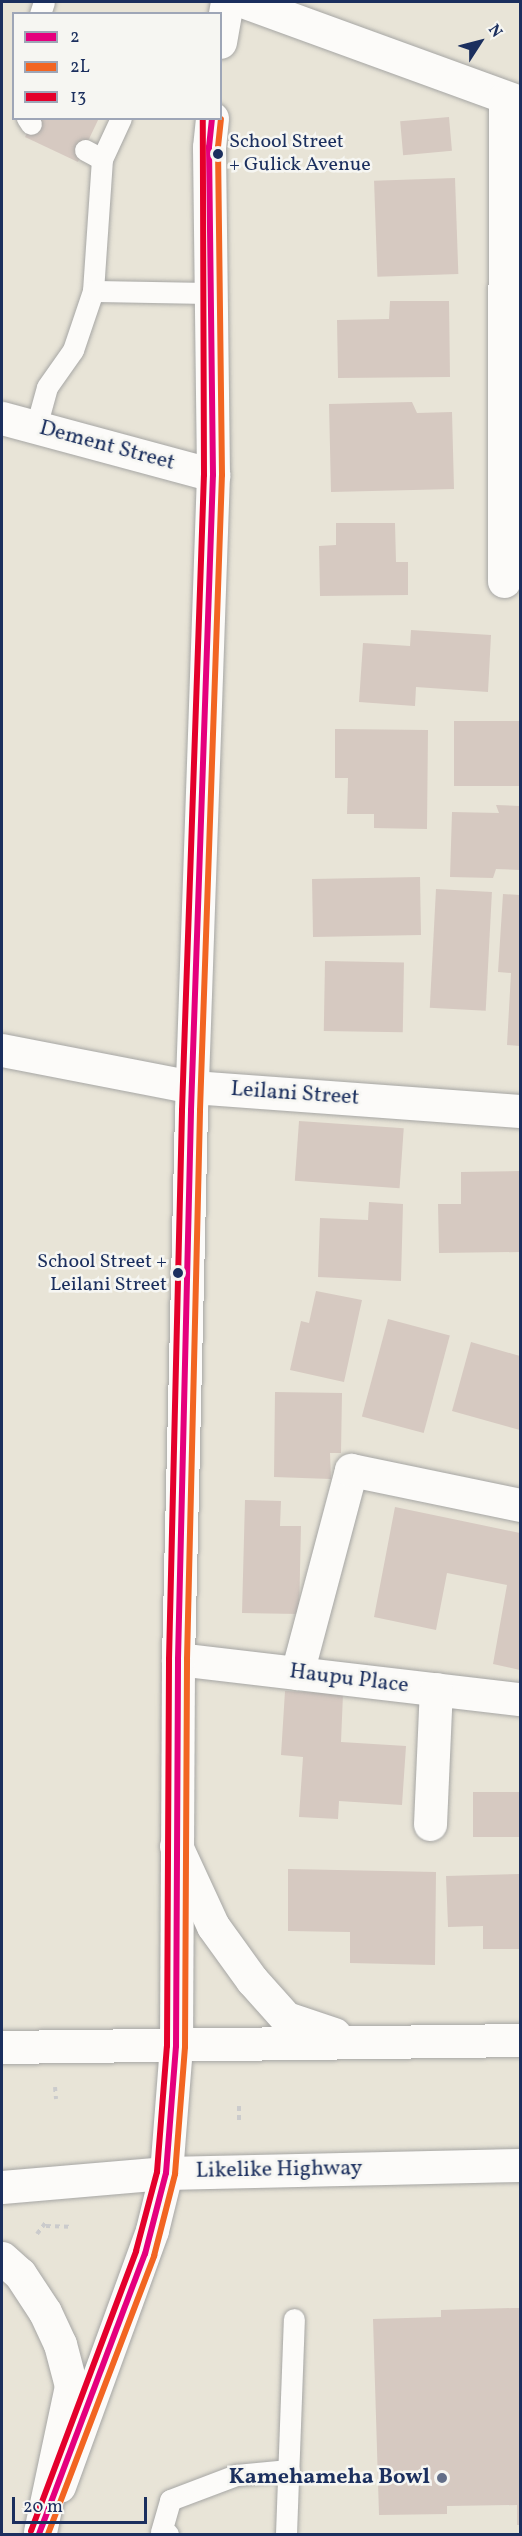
<!DOCTYPE html>
<style>
body{margin:0}
#map{position:relative;width:522px;height:2536px;overflow:hidden;background:#e8e4d7;font-family:Vollkorn,serif}
div>[style]{position:absolute}
[style*='--x']{left:calc(var(--x)*1px);top:calc(var(--y)*1px);width:calc(var(--w)*1px);rotate:calc(var(--a)*1deg)}
.building>*{inset:0;background:#d6c9c1;transform-origin:0 0}
.path>*{height:4px;margin-top:-2px;transform-origin:0;background:repeating-linear-gradient(90deg,#cbcbcc 0 4.5px,transparent 0 9px)}
.roads{filter:drop-shadow(0 0 2px #a6a6a4) drop-shadow(0 0 2px #a6a6a4)}
.service>*{height:21px;margin:-10.5px;padding:0 10.5px;transform-origin:10.5px;border-radius:10.5px;background:#fcfbf9}
.minor>*{height:33px;margin:-16.5px;padding:0 16.5px;transform-origin:16.5px;border-radius:16.5px;background:#fcfbf9}
.secondary>*{height:33px;margin:-16.5px;padding:0 16.5px;transform-origin:16.5px;border-radius:16.5px;background:#fcfbf9}
.trunk>*{height:33px;margin:-16.5px;padding:0 16.5px;transform-origin:16.5px;border-radius:16.5px;background:#fcfbf9}
.bus-1>*{height:6px;margin:-3px;padding:0 3px;transform-origin:3px;border-radius:3px;background:#e5007d}
.bus-2>*{height:6px;margin:-3px;padding:0 3px;transform-origin:3px;border-radius:3px;background:#f26522}
.bus-3>*{height:6px;margin:-3px;padding:0 3px;transform-origin:3px;border-radius:3px;background:#e4002b}
.dots>*{width:16px;height:16px;translate:-50% -50%;box-sizing:border-box;border:3px solid #f6f6f2;border-radius:50%}
span{translate:-50% -50%;white-space:nowrap;text-align:center;line-height:1.15;-webkit-text-stroke:5px #f6f6f2;paint-order:stroke}
.bus-label{font-size:20px;color:#1b2f5e}
.left{translate:0 -50%;text-align:left}
.right{translate:-100% -50%;text-align:right}
.street-label{font-size:22px;color:#1b2f5e}
.poi-label{font-size:22px;color:#1b2f5e;font-weight:700}
.frame{position:absolute;inset:0;border:3px solid #1b2f5e;pointer-events:none}
.legend{position:absolute;left:12px;top:12px;width:210px;height:108px;box-sizing:border-box;background:#f6f6f2;border:2px solid #9ea6b7;margin:0;padding:8px 10px;list-style:none;font-size:18px;color:#1b2f5e}
.legend li{display:flex;align-items:center;gap:12px;height:30px}
.legend b{width:30px;border:2px solid #9ea6b7}
.north{position:absolute;left:450px;top:12px;width:60px;height:60px;-webkit-text-stroke:4px #f6f6f2;paint-order:stroke;rotate:54deg;font-size:16px;font-weight:700;line-height:24px;text-align:center;color:#1b2f5e}
.north::after{content:'';display:block;margin:auto;width:21px;height:27px;background:#1b2f5e;clip-path:polygon(50% 0,100% 100%,50% 72%,0 100%)}
.scale{position:absolute;left:12px;top:2497px;width:135px;height:27px;box-sizing:border-box;border:3px solid #1b2f5e;border-top:0;padding-left:8px;font-size:18px;line-height:21px;white-space:nowrap;color:#1b2f5e;-webkit-text-stroke:4px #f6f6f2;paint-order:stroke}
</style>
<div id="map">
<div class="building">
<i style="left:449px;top:117px;width:34px;height:49px;rotate:85deg"></i>
<i style="clip-path:polygon(34px 118px,99px 118px,78px 162px,25px 137px)"></i>
<i style="left:455px;top:178px;width:96px;height:81px;rotate:88deg"></i>
<i style="clip-path:polygon(390px 301px,449px 301px,450px 377px,338px 378px,337px 320px,389px 319px)"></i>
<i style="clip-path:polygon(412px 402px,417px 413px,452px 412px,454px 489px,331px 492px,329px 404px)"></i>
<i style="clip-path:polygon(336px 523px,395px 523px,396px 562px,408px 562px,408px 595px,320px 596px,319px 546px,336px 545px)"></i>
<i style="clip-path:polygon(411px 630px,491px 635px,488px 692px,416px 687px,415px 706px,359px 702px,363px 643px,410px 646px)"></i>
<i style="left:454px;top:721px;width:66px;height:65px"></i>
<i style="clip-path:polygon(335px 729px,428px 730px,427px 829px,374px 828px,374px 814px,347px 814px,348px 778px,335px 778px)"></i>
<i style="clip-path:polygon(496px 805px,520px 806px,520px 870px,496px 869px,493px 878px,450px 877px,452px 812px,499px 813px)"></i>
<i style="left:420px;top:877px;width:58px;height:108px;rotate:89deg"></i>
<i style="left:436px;top:889px;width:56px;height:119px;rotate:3deg"></i>
<i style="clip-path:polygon(503px 894px,520px 895px,520px 1046px,507px 1045px,511px 973px,498px 972px)"></i>
<i style="left:325px;top:961px;width:79px;height:70px;rotate:1deg"></i>
<i style="left:299px;top:1121px;width:105px;height:60px;rotate:4deg"></i>
<i style="clip-path:polygon(520px 1171px,520px 1252px,439px 1253px,438px 1204px,461px 1204px,461px 1172px)"></i>
<i style="clip-path:polygon(369px 1202px,403px 1204px,401px 1281px,318px 1277px,320px 1218px,368px 1220px)"></i>
<i style="clip-path:polygon(316px 1291px,362px 1300px,344px 1382px,290px 1370px,301px 1321px,309px 1323px)"></i>
<i style="left:388px;top:1319px;width:64px;height:101px;rotate:15deg"></i>
<i style="clip-path:polygon(471px 1342px,520px 1356px,520px 1430px,452px 1411px)"></i>
<i style="clip-path:polygon(275px 1392px,342px 1393px,341px 1453px,330px 1453px,331px 1479px,274px 1477px)"></i>
<i style="clip-path:polygon(245px 1500px,281px 1501px,280px 1526px,301px 1526px,299px 1614px,242px 1613px)"></i>
<i style="clip-path:polygon(395px 1507px,520px 1533px,520px 1670px,493px 1664px,507px 1585px,447px 1573px,436px 1630px,374px 1617px)"></i>
<i style="clip-path:polygon(285px 1691px,343px 1694px,341px 1742px,406px 1746px,402px 1805px,339px 1801px,338px 1819px,299px 1817px,303px 1757px,281px 1755px)"></i>
<i style="left:520px;top:1792px;width:45px;height:47px;rotate:90deg"></i>
<i style="clip-path:polygon(288px 1869px,436px 1872px,435px 1965px,350px 1963px,350px 1932px,288px 1931px)"></i>
<i style="clip-path:polygon(520px 1874px,520px 1949px,483px 1949px,483px 1926px,448px 1927px,446px 1876px)"></i>
<i style="clip-path:polygon(513px 2308px,520px 2308px,520px 2525px,517px 2525px,517px 2505px,447px 2506px,447px 2514px,379px 2515px,373px 2319px,441px 2317px,441px 2310px)"></i>
</div>
<div class="path">
<i style="--x:55;--y:2087;--w:12;--a:85"></i>
<i style="--x:239;--y:2120;--w:15;--a:-90"></i>
<i style="--x:46;--y:2226;--w:24;--a:2"></i>
<i style="--x:37;--y:2234;--w:15;--a:-53"></i>
</div>
<div class="roads">
<div class="service">
<i style="--x:40;--y:14;--w:13;--a:-72"></i>
<i style="--x:27;--y:118;--w:7;--a:56"></i>
<i style="--x:85;--y:150;--w:19;--a:28"></i>
<i style="--x:93;--y:291;--w:132;--a:-86.1"></i>
<i style="--x:102;--y:159;--w:45;--a:-65.1"></i>
<i style="--x:36;--y:427;--w:41;--a:-74.6"></i>
<i style="--x:47;--y:387;--w:45;--a:-54.9"></i>
<i style="--x:73;--y:350;--w:62;--a:-71.3"></i>
<i style="--x:93;--y:291;--w:118;--a:1"></i>
<i style="--x:168;--y:2534;--w:7;--a:-164"></i>
<i style="--x:161;--y:2532;--w:33;--a:-74"></i>
<i style="--x:170;--y:2500;--w:71;--a:-20.7"></i>
<i style="--x:236;--y:2475;--w:53;--a:-5.4"></i>
<i style="--x:286;--y:2534;--w:215;--a:-87.9"></i>
</div>
<div class="minor">
<i style="--x:245;--y:2;--w:293;--a:20"></i>
<i style="--x:2;--y:418;--w:219;--a:15.1"></i>
<i style="--x:504;--y:581;--w:483;--a:-89.9"></i>
<i style="--x:2;--y:1050;--w:194;--a:11"></i>
<i style="--x:192;--y:1087;--w:329;--a:4.2"></i>
<i style="--x:178;--y:1659;--w:344;--a:6.7"></i>
<i style="--x:297;--y:1673;--w:210;--a:-75.1"></i>
<i style="--x:351;--y:1470;--w:173;--a:11.7"></i>
<i style="--x:430;--y:1824;--w:135;--a:-87.5"></i>
</div>
<div class="secondary">
<i style="--x:220;--y:42;--w:41;--a:-80.1"></i>
<i style="--x:59;--y:2486;--w:272;--a:-70"></i>
<i style="--x:152;--y:2230;--w:59;--a:-76.2"></i>
<i style="--x:166;--y:2173;--w:127;--a:-85.5"></i>
<i style="--x:176;--y:2046;--w:387;--a:-89.7"></i>
<i style="--x:178;--y:1659;--w:549;--a:-88.64"></i>
<i style="--x:191;--y:1110;--w:635;--a:-88.02"></i>
<i style="--x:213;--y:475;--w:328;--a:-90.7"></i>
<i style="--x:209;--y:147;--w:29;--a:-84"></i>
</div>
<div class="trunk">
<i style="--x:176;--y:1846;--w:88;--a:65.2"></i>
<i style="--x:213;--y:1926;--w:67;--a:54.2"></i>
<i style="--x:252;--y:1980;--w:51;--a:48.2"></i>
<i style="--x:286;--y:2018;--w:51;--a:18.4"></i>
<i style="--x:2;--y:2047;--w:518;--a:-0.77"></i>
<i style="--x:2;--y:2187;--w:165;--a:-4.9"></i>
<i style="--x:166;--y:2173;--w:354;--a:-1.3"></i>
<i style="--x:2;--y:2258;--w:24;--a:42"></i>
<i style="--x:20;--y:2274;--w:45;--a:56.7"></i>
<i style="--x:45;--y:2312;--w:35;--a:65"></i>
<i style="--x:60;--y:2344;--w:43;--a:75.3"></i>
<i style="--x:71;--y:2386;--w:149;--a:102"></i>
</div>
</div>
<div class="bus-1">
<i style="--x:39;--y:2534;--w:299;--a:-69.3"></i>
<i style="--x:145;--y:2254;--w:84;--a:-75.5"></i>
<i style="--x:166;--y:2173;--w:127;--a:-85.5"></i>
<i style="--x:176;--y:2046;--w:387;--a:-89.7"></i>
<i style="--x:178;--y:1659;--w:549;--a:-88.64"></i>
<i style="--x:191;--y:1110;--w:635;--a:-88.02"></i>
<i style="--x:213;--y:475;--w:328;--a:-90.7"></i>
<i style="--x:209;--y:147;--w:29;--a:-84"></i>
</div>
<div class="bus-2">
<i style="--x:48;--y:2534;--w:298;--a:-69.1"></i>
<i style="--x:154;--y:2256;--w:85;--a:-75.6"></i>
<i style="--x:175;--y:2174;--w:127;--a:-85.5"></i>
<i style="--x:185;--y:2047;--w:388;--a:-89.7"></i>
<i style="--x:187;--y:1659;--w:549;--a:-88.64"></i>
<i style="--x:200;--y:1110;--w:635;--a:-88.02"></i>
<i style="--x:222;--y:475;--w:328;--a:-90.7"></i>
<i style="--x:218;--y:147;--w:28;--a:-84"></i>
</div>
<div class="bus-3">
<i style="--x:31;--y:2531;--w:299;--a:-69.4"></i>
<i style="--x:136;--y:2251;--w:82;--a:-75.1"></i>
<i style="--x:157;--y:2172;--w:126;--a:-85.5"></i>
<i style="--x:167;--y:2046;--w:387;--a:-89.7"></i>
<i style="--x:169;--y:1659;--w:549;--a:-88.64"></i>
<i style="--x:182;--y:1110;--w:635;--a:-88.02"></i>
<i style="--x:204;--y:475;--w:357;--a:-90.2"></i>
</div>
<div class="dots">
<i style="left:218px;top:154px;background:#1b2f5e"></i>
<i style="left:178px;top:1273px;background:#1b2f5e"></i>
<i style="left:442px;top:2478px;background:#636e88"></i>
</div>
<div class="bus-label">
<span class="left" style="left:229px;top:154px">School Street<br>+ Gulick Avenue</span>
<span class="right" style="left:167px;top:1274px">School Street +<br>Leilani Street</span>
</div>
<div class="street-label">
<span style="left:107px;top:446px;rotate:15deg">Dement Street</span>
<span style="left:295px;top:1094px;rotate:4deg">Leilani Street</span>
<span style="left:349px;top:1679px;rotate:7deg">Haupu Place</span>
<span style="left:279px;top:2170px;rotate:-1deg">Likelike Highway</span>
</div>
<div class="poi-label">
<span class="right" style="left:430px;top:2478px">Kamehameha Bowl</span>
</div>
<div class="frame"></div>
<ul class="legend">
<li><b style="height:8px;background:#e5007d"></b>2</li>
<li><b style="height:8px;background:#f26522"></b>2L</li>
<li><b style="height:8px;background:#e4002b"></b>13</li>
</ul>
<div class="north">N</div>
<div class="scale">20 m</div>
</div>
